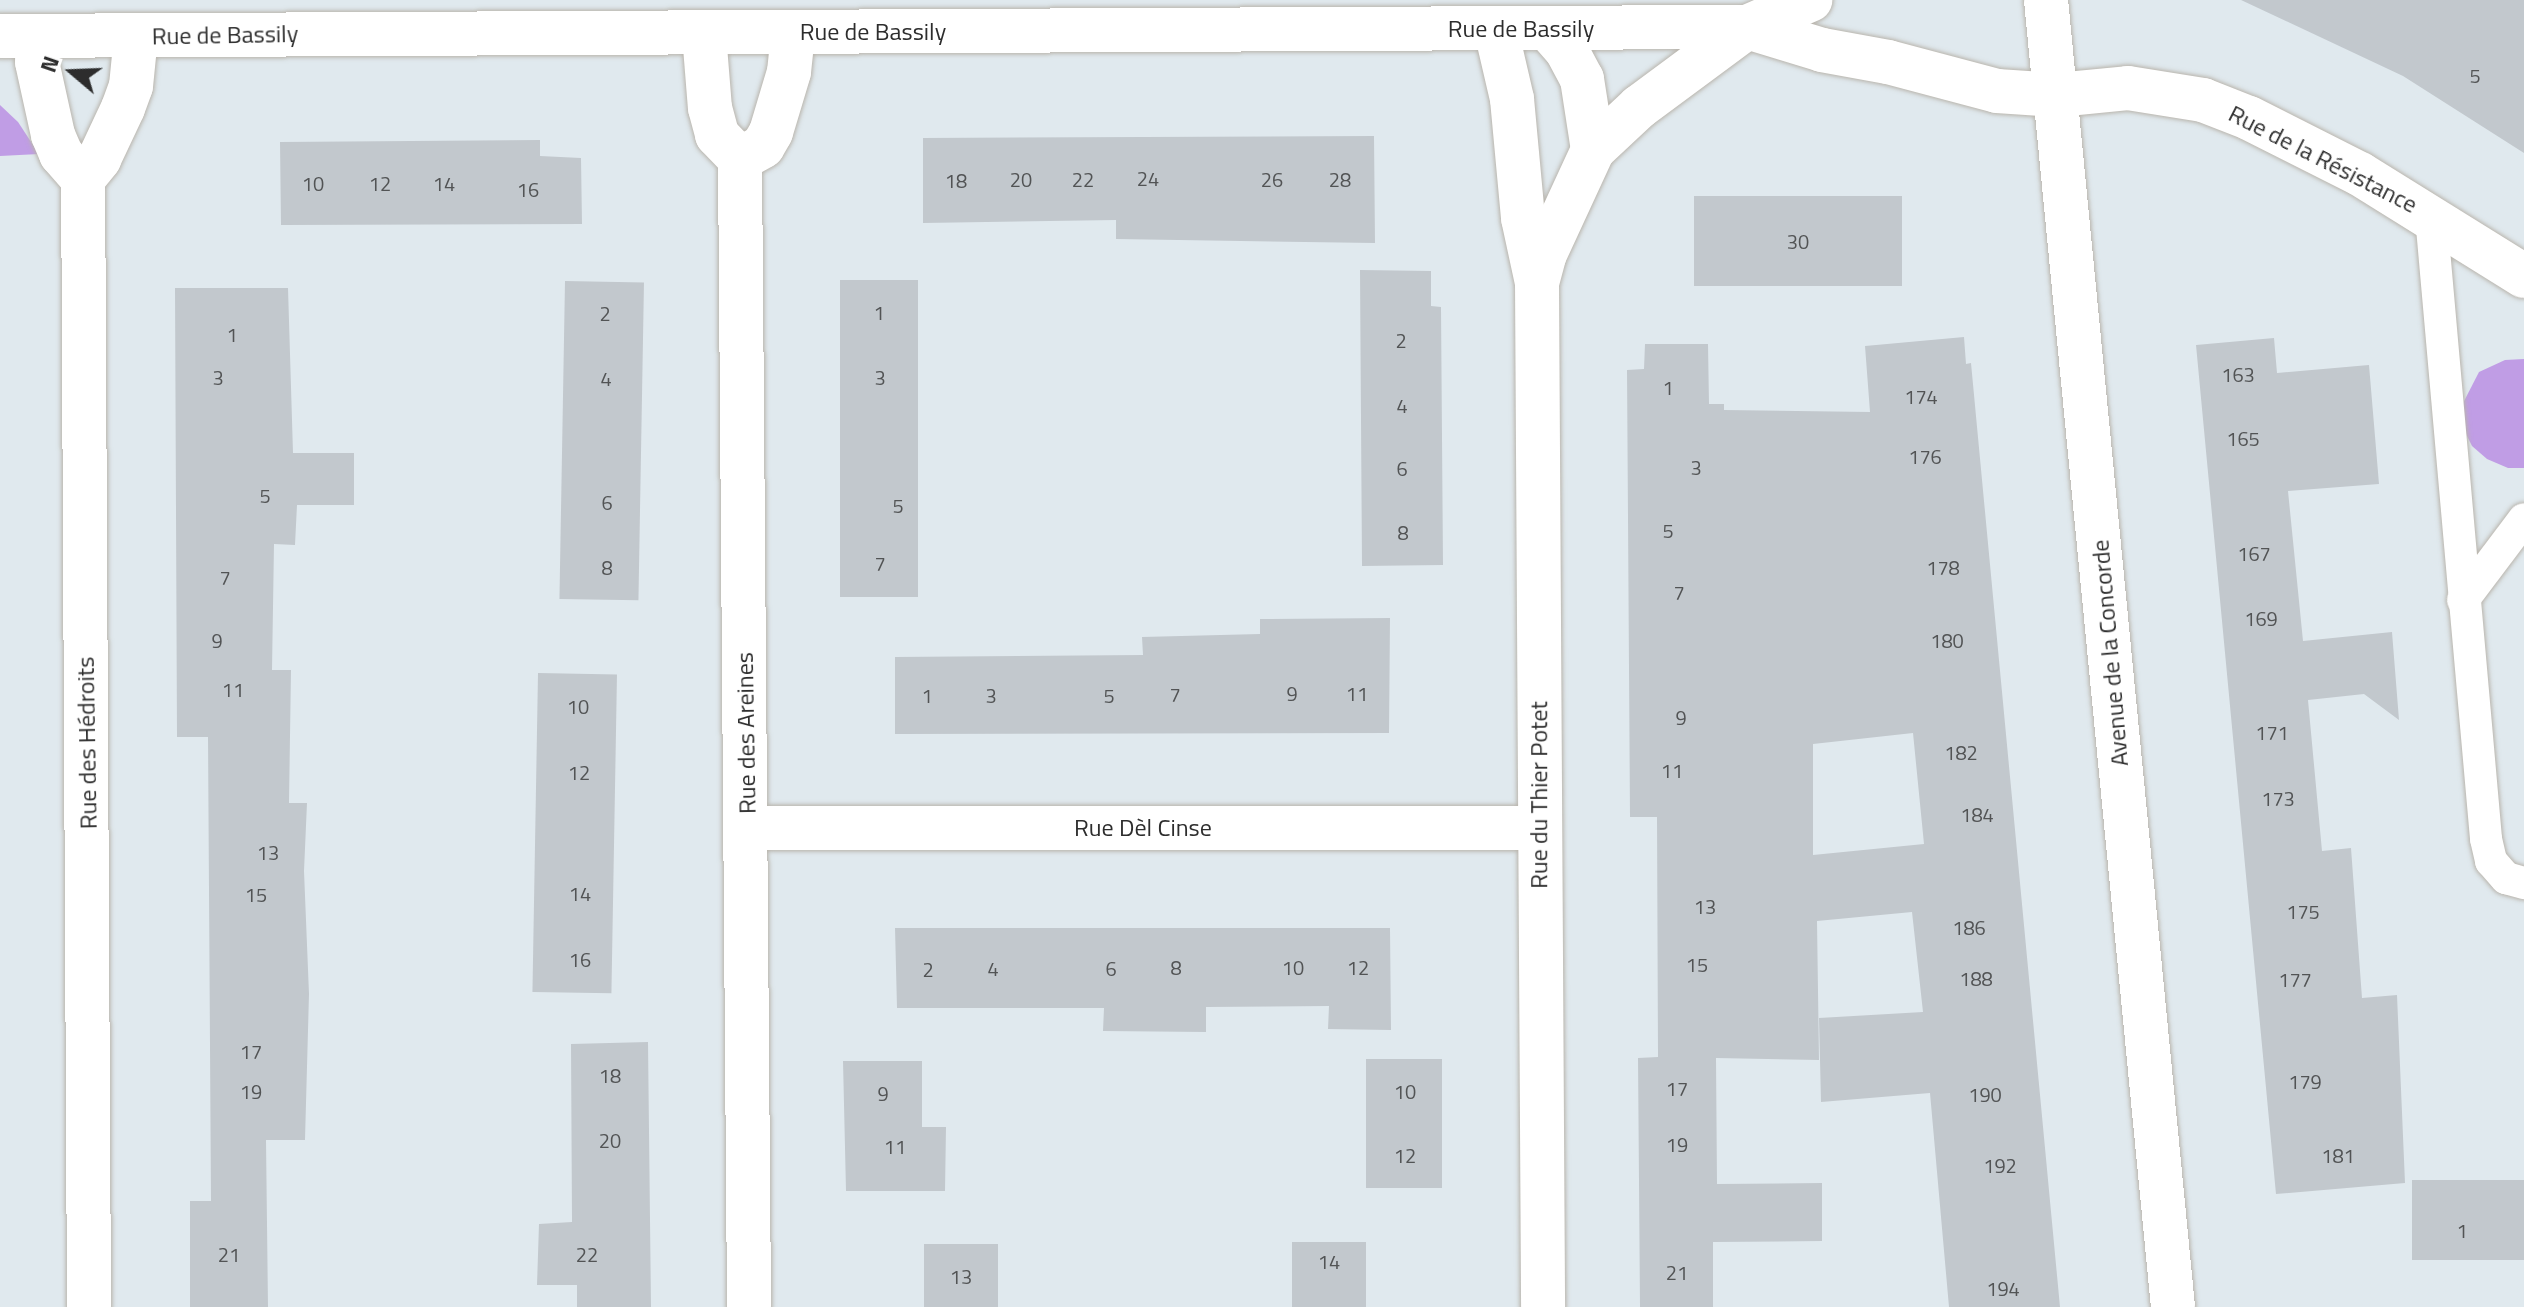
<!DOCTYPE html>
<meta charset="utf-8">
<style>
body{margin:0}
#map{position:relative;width:2524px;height:1307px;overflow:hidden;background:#e0e9ee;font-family:"Titillium Web",sans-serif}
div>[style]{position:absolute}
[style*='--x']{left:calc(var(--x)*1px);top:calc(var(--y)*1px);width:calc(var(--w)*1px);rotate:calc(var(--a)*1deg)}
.green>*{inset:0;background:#c09de5}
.building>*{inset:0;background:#c2c8cd;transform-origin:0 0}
.roads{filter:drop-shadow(0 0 2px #b9b5ad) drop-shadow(0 0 2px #b9b5ad)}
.service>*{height:32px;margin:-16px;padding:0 16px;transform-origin:16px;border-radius:16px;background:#fff}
.minor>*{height:44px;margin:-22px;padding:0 22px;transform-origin:22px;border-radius:22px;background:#fff}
.tertiary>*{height:44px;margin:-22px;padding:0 22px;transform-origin:22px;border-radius:22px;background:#fff}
span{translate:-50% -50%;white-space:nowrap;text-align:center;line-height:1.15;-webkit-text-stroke:6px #fff;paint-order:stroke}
.number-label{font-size:20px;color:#525455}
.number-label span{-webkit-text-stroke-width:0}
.street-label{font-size:24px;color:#2d2d2d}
.north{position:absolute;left:32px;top:32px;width:80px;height:80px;-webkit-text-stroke:6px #fff;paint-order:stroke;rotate:289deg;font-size:22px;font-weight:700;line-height:32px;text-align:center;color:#2d2d2d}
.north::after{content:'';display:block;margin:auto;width:28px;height:36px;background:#2d2d2d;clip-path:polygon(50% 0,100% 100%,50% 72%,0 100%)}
</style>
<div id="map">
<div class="green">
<i style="clip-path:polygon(0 105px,18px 122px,39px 154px,0 156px)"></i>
<i style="clip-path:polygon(2524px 359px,2524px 468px,2508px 468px,2487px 459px,2472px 446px,2464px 430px,2461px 407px,2479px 372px,2505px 360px)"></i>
</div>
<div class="building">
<i style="clip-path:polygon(2241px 0,2524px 0,2524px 153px,2403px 76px)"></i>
<i style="clip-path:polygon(1374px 136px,1375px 243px,1116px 239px,1116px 220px,923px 223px,923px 138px)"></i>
<i style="clip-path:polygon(540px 140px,540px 156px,581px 158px,582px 224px,281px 225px,280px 142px)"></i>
<i style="left:1694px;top:196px;width:208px;height:90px"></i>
<i style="clip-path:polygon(1360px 270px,1431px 271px,1431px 306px,1441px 307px,1443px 565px,1362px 566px)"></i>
<i style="left:840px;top:280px;width:78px;height:317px"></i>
<i style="left:565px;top:281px;width:79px;height:318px;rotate:1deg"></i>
<i style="clip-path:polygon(175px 288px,288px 288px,293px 453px,354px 453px,354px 505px,297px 505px,295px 545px,274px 544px,272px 670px,291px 670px,289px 803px,307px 803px,304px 871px,309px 994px,305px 1140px,266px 1140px,268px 1307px,190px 1307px,190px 1201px,211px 1201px,208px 737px,177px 737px)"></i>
<i style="clip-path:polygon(evenodd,1964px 337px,1966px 364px,1971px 363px,2060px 1307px,1949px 1307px,1930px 1093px,1821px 1102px,1819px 1018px,1923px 1012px,1912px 912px,1817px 921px,1819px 1060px,1716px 1058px,1717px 1184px,1822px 1183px,1822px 1241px,1713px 1242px,1713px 1307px,1640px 1307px,1638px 1058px,1658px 1057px,1657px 817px,1630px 817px,1627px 370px,1644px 369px,1645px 344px,1708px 344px,1709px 404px,1724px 404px,1724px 410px,1870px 412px,1865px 346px,1964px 337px,1913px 733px,1924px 844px,1813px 855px,1813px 744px,1913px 733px)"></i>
<i style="clip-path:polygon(2274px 338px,2277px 373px,2369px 365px,2379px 484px,2288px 491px,2303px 641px,2392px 632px,2399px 720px,2364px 694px,2308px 700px,2322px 851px,2351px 848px,2362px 998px,2397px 995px,2405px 1183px,2276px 1194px,2196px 345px)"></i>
<i style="clip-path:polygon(1390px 618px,1389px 733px,895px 734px,895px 657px,1143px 655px,1142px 637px,1260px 634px,1260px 619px)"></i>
<i style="left:538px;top:673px;width:79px;height:319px;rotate:1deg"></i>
<i style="clip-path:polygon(895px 928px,1390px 928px,1391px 1030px,1328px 1029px,1329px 1006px,1206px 1007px,1206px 1032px,1103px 1031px,1104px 1008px,897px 1008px)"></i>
<i style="clip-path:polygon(648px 1042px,651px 1307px,577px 1307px,577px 1285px,537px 1285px,539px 1224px,572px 1222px,571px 1044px)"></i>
<i style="left:1366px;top:1059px;width:76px;height:129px"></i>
<i style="clip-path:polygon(843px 1061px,922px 1061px,922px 1127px,946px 1127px,945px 1191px,846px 1191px)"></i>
<i style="left:2524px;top:1180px;width:80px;height:112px;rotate:90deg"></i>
<i style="left:1292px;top:1242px;width:74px;height:65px"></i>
<i style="left:998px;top:1244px;width:63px;height:74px;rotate:90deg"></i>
</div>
<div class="roads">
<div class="service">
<i style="--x:2431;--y:216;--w:625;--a:84.95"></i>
<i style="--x:2486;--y:839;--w:23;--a:77"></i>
<i style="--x:2491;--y:861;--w:23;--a:49"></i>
<i style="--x:2506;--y:878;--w:19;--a:16"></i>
<i style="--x:2463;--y:600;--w:101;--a:-53"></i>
</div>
<div class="minor">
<i style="--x:1496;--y:30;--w:71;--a:76.9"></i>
<i style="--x:1512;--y:99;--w:120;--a:84.7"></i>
<i style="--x:1523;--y:218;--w:66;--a:77.8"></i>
<i style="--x:1537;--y:283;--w:1024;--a:89.66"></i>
<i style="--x:1549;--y:30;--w:28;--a:49"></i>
<i style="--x:1567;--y:51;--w:32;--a:62"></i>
<i style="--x:1582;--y:79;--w:72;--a:81.2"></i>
<i style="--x:704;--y:34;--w:74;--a:85.4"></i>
<i style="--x:710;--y:108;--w:28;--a:75"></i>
<i style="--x:717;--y:135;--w:33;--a:46"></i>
<i style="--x:0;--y:36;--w:1747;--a:-0.3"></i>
<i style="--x:1747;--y:27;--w:78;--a:17"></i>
<i style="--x:1822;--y:50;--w:67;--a:10.3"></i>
<i style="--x:1888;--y:62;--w:113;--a:14.9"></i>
<i style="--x:1997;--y:91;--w:60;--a:3.8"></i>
<i style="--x:2057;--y:95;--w:71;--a:-5.6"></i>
<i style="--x:2128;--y:88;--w:76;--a:9.1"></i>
<i style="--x:2203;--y:100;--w:49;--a:21.4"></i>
<i style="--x:2249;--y:118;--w:124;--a:26.8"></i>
<i style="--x:2360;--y:174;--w:193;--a:31.9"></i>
<i style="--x:38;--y:37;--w:25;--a:92"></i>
<i style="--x:37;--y:62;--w:75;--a:77.6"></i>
<i style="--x:53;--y:135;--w:21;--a:67"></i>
<i style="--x:61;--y:154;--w:33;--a:49"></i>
<i style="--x:740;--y:159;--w:1148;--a:89.55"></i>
<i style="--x:740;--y:159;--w:26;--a:-29"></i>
<i style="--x:763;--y:146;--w:16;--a:-60"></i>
<i style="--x:771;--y:132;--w:63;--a:-73.3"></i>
<i style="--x:789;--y:72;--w:39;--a:-84"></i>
<i style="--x:1537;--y:283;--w:28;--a:-75"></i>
<i style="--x:1544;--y:256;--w:117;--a:-65.2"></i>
<i style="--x:1593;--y:150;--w:63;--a:-43.1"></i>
<i style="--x:1639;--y:107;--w:134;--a:-36.5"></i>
<i style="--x:1747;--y:27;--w:69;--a:-23.2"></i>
<i style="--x:747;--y:828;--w:792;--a:0"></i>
<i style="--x:89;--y:1307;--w:1128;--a:-90.3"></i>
<i style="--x:83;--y:179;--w:26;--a:-51"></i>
<i style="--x:99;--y:159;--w:56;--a:-64.8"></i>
<i style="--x:123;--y:108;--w:23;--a:-70"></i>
<i style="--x:131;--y:86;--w:50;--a:-84.3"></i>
</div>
<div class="tertiary">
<i style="--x:2046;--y:0;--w:1313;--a:84.45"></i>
</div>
</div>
<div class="number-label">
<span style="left:2475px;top:75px">5</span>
<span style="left:1148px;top:178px">24</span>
<span style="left:1021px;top:179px">20</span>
<span style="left:1083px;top:179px">22</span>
<span style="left:1272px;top:179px">26</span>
<span style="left:1340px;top:179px">28</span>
<span style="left:956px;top:180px">18</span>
<span style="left:313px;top:183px">10</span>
<span style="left:380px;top:183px">12</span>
<span style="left:444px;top:183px">14</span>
<span style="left:528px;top:189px">16</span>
<span style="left:1798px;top:241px">30</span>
<span style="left:879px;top:312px">1</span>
<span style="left:605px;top:313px">2</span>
<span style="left:232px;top:334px">1</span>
<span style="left:1401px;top:340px">2</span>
<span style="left:2238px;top:374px">163</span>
<span style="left:218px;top:377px">3</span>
<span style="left:880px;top:377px">3</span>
<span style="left:606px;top:378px">4</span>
<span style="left:1668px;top:387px">1</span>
<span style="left:1921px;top:396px">174</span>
<span style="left:1402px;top:405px">4</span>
<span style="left:2243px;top:438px">165</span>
<span style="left:1925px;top:456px">176</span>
<span style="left:1696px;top:467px">3</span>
<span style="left:1402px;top:468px">6</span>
<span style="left:265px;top:495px">5</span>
<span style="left:607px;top:502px">6</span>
<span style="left:898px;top:505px">5</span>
<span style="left:1668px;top:530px">5</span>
<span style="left:1403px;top:532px">8</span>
<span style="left:2254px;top:553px">167</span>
<span style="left:880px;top:563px">7</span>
<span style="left:607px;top:567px">8</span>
<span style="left:1943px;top:567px">178</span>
<span style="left:225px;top:577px">7</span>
<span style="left:1679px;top:592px">7</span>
<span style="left:2261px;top:618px">169</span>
<span style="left:217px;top:640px">9</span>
<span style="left:1947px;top:640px">180</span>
<span style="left:233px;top:689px">11</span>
<span style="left:1292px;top:693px">9</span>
<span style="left:1357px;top:693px">11</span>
<span style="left:1175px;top:694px">7</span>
<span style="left:927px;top:695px">1</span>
<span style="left:991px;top:695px">3</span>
<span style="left:1109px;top:695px">5</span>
<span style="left:578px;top:706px">10</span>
<span style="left:1681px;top:717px">9</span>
<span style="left:2272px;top:732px">171</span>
<span style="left:1961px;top:752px">182</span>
<span style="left:1672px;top:770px">11</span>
<span style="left:579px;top:772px">12</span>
<span style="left:2278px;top:798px">173</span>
<span style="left:1977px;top:814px">184</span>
<span style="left:268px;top:852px">13</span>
<span style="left:580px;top:893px">14</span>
<span style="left:256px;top:894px">15</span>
<span style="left:1705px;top:906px">13</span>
<span style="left:2303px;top:911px">175</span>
<span style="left:1969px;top:927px">186</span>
<span style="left:580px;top:959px">16</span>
<span style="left:1697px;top:964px">15</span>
<span style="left:1176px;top:967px">8</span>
<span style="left:1293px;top:967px">10</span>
<span style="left:1358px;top:967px">12</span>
<span style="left:993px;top:968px">4</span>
<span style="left:1111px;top:968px">6</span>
<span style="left:928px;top:969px">2</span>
<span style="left:1976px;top:978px">188</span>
<span style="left:2295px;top:979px">177</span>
<span style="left:251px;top:1051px">17</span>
<span style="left:610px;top:1075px">18</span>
<span style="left:2305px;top:1081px">179</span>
<span style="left:1677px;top:1088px">17</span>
<span style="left:251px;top:1091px">19</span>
<span style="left:1405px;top:1091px">10</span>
<span style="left:883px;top:1093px">9</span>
<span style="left:1985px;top:1094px">190</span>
<span style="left:610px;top:1140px">20</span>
<span style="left:1677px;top:1144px">19</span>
<span style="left:895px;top:1146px">11</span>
<span style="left:1405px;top:1155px">12</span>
<span style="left:2338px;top:1155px">181</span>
<span style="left:2000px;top:1165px">192</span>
<span style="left:2462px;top:1230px">1</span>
<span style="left:229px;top:1254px">21</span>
<span style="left:587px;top:1254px">22</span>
<span style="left:1329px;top:1261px">14</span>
<span style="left:1677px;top:1272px">21</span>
<span style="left:961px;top:1276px">13</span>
<span style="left:2003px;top:1288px">194</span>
</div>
<div class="street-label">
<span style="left:1521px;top:29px">Rue de Bassily</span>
<span style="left:873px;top:32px">Rue de Bassily</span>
<span style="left:225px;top:35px;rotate:-1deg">Rue de Bassily</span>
<span style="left:2323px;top:159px;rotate:27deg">Rue de la Résistance</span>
<span style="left:2110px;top:653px;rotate:-95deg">Avenue de la Concorde</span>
<span style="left:746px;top:733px;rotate:-91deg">Rue des Areines</span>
<span style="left:87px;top:743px;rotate:-91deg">Rue des Hédroits</span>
<span style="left:1539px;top:795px;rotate:-90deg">Rue du Thier Potet</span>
<span style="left:1143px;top:828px">Rue Dèl Cinse</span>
</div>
<div class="north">N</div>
</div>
